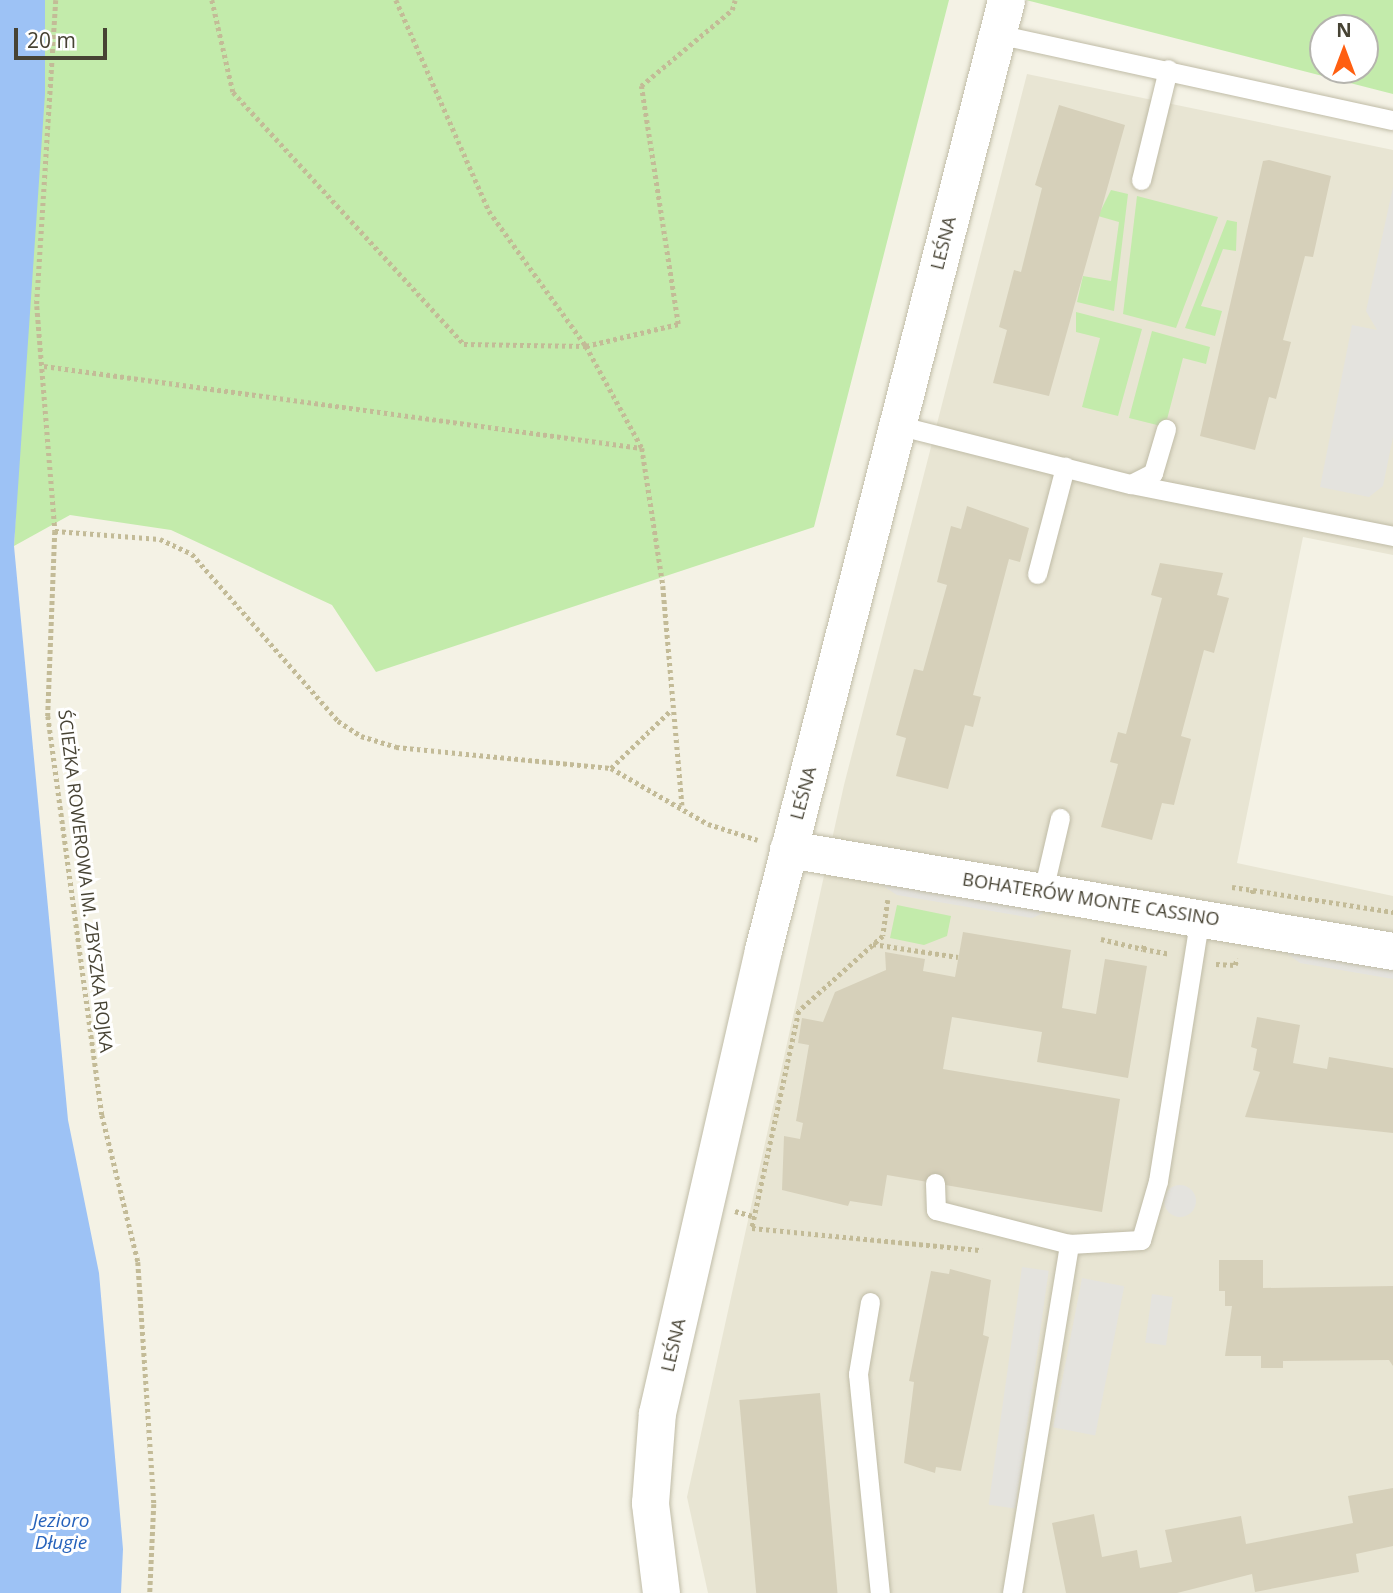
<!DOCTYPE html>
<meta charset="utf-8">
<style>
body{margin:0}
#map{position:relative;width:1393px;height:1593px;overflow:hidden;background:#f4f2e5;font-family:"Open Sans",sans-serif}
div>[style]{position:absolute}
[style*='--x']{left:calc(var(--x)*1px);top:calc(var(--y)*1px);width:calc(var(--w)*1px);rotate:calc(var(--a)*1deg)}
.residential>*{inset:0;background:#e8e5d3}
.green>*{inset:0;background:#c3ebab}
.parking>*{inset:0;background:#e4e3de;transform-origin:0 0}
.round{border-radius:50%}
.water>*{inset:0;background:#9dc2f5}
.building>*{inset:0;background:#d6d0ba;transform-origin:0 0}
.path>*{height:4.5px;margin-top:-2.25px;transform-origin:0;background:repeating-linear-gradient(90deg,#c3bb97 0 3.5px,transparent 0 7px)}
.roads{filter:drop-shadow(0 0 2px #c0bca7) drop-shadow(0 0 2px #c0bca7)}
.service>*{height:19px;margin:-9.5px;padding:0 9.5px;transform-origin:9.5px;border-radius:9.5px;background:#fff}
.minor>*{height:37px;margin:-18.5px;padding:0 18.5px;transform-origin:18.5px;border-radius:18.5px;background:#fff}
span{translate:-50% -50%;white-space:nowrap;text-align:center;line-height:1.15;-webkit-text-stroke:6px #fff;paint-order:stroke}
.street-label{font-size:18px;color:#474334}
.water-label{font-size:19px;color:#2662bb;font-style:italic}
.north{position:absolute;left:1309px;top:14px;width:70px;height:70px;box-sizing:border-box;background:#fff;border:2px solid #b5b4ae;border-radius:50%;rotate:0deg;font-size:19px;font-weight:700;line-height:28px;text-align:center;color:#474334}
.north::after{content:'';display:block;margin:auto;width:24px;height:32px;background:#ff5f11;clip-path:polygon(50% 0,100% 100%,50% 72%,0 100%)}
.scale{position:absolute;left:14px;top:28px;width:93px;height:32px;box-sizing:border-box;border:4px solid #474334;border-top:0;padding-left:9px;font-size:21px;line-height:24px;white-space:nowrap;color:#474334;-webkit-text-stroke:5px #fff;paint-order:stroke}
</style>
<div id="map">
<div class="residential">
<i style="clip-path:polygon(1027px 74px,1393px 150px,1393px 555px,1303px 537px,1237px 863px,1393px 896px,1393px 1593px,708px 1593px,687px 1497px,844px 785px)"></i>
</div>
<div class="green">
<i style="clip-path:polygon(43px 0,949px 0,814px 527px,376px 672px,332px 605px,171px 530px,70px 515px,14px 546px)"></i>
<i style="clip-path:polygon(evenodd,1026px 0,1393px 0,1393px 94px,1026px 0,1323px 28px,1365px 28px,1365px 70px,1323px 70px,1323px 28px)"></i>
<i style="clip-path:polygon(1111px 190px,1128px 194px,1114px 311px,1077px 302px,1083px 276px,1111px 281px,1119px 222px,1098px 216px)"></i>
<i style="clip-path:polygon(1137px 196px,1218px 217px,1176px 328px,1123px 314px)"></i>
<i style="clip-path:polygon(1227px 220px,1237px 222px,1236px 251px,1223px 249px,1201px 306px,1222px 311px,1215px 336px,1185px 328px)"></i>
<i style="clip-path:polygon(1076px 312px,1142px 329px,1118px 416px,1082px 407px,1100px 338px,1076px 332px)"></i>
<i style="clip-path:polygon(1152px 331px,1210px 347px,1206px 364px,1183px 358px,1165px 427px,1129px 418px)"></i>
<i style="clip-path:polygon(897px 905px,951px 916px,947px 936px,924px 945px,890px 938px)"></i>
</div>
<div class="parking">
<i style="clip-path:polygon(1393px 187px,1393px 437px,1383px 486px,1369px 497px,1320px 487px,1352px 325px,1377px 330px,1366px 311px)"></i>
<i style="clip-path:polygon(874px 880px,1053px 909px,1032px 918px,897px 895px)"></i>
<i style="clip-path:polygon(1278px 947px,1393px 967px,1393px 979px,1300px 963px)"></i>
<i class="round" style="left:1164px;top:1185px;width:32px;height:32px"></i>
<i style="left:1022px;top:1267px;width:27px;height:240px;rotate:8deg"></i>
<i style="left:1082px;top:1278px;width:43px;height:152px;rotate:11deg"></i>
<i style="left:1152px;top:1294px;width:21px;height:49px;rotate:8deg"></i>
</div>
<div class="water">
<i style="clip-path:polygon(0 0,45px 0,45px 94px,14px 546px,68px 1120px,99px 1273px,123px 1549px,121px 1593px,0 1593px)"></i>
</div>
<div class="building">
<i style="clip-path:polygon(1059px 105px,1125px 125px,1049px 396px,993px 383px,1007px 330px,999px 327px,1014px 270px,1021px 272px,1042px 188px,1035px 185px)"></i>
<i style="clip-path:polygon(1269px 160px,1331px 176px,1313px 257px,1305px 256px,1283px 340px,1291px 342px,1276px 399px,1269px 397px,1255px 450px,1200px 436px,1263px 161px)"></i>
<i style="clip-path:polygon(967px 506px,1029px 528px,1020px 562px,1009px 559px,973px 695px,981px 697px,973px 727px,965px 725px,948px 789px,896px 776px,906px 738px,896px 735px,914px 669px,923px 671px,947px 585px,937px 582px,951px 526px,961px 529px)"></i>
<i style="clip-path:polygon(1160px 563px,1223px 573px,1217px 595px,1229px 598px,1214px 653px,1204px 650px,1181px 736px,1191px 739px,1174px 805px,1162px 803px,1152px 840px,1101px 827px,1118px 764px,1110px 762px,1118px 732px,1126px 734px,1162px 598px,1151px 595px)"></i>
<i style="clip-path:polygon(963px 932px,1071px 950px,1062px 1008px,1096px 1014px,1105px 959px,1147px 966px,1128px 1078px,1037px 1062px,1042px 1032px,952px 1017px,943px 1069px,1120px 1099px,1102px 1212px,887px 1175px,882px 1206px,850px 1201px,848px 1206px,782px 1190px,784px 1136px,800px 1139px,803px 1123px,796px 1121px,809px 1045px,798px 1043px,802px 1018px,823px 1022px,835px 992px,886px 970px,885px 952px,925px 959px,923px 971px,955px 977px)"></i>
<i style="clip-path:polygon(1257px 1017px,1300px 1025px,1293px 1063px,1327px 1069px,1329px 1057px,1393px 1068px,1393px 1133px,1245px 1117px,1260px 1072px,1253px 1070px,1257px 1049px,1251px 1047px)"></i>
<i style="clip-path:polygon(1219px 1260px,1263px 1260px,1263px 1288px,1393px 1286px,1393px 1366px,1389px 1360px,1283px 1361px,1283px 1368px,1261px 1368px,1261px 1356px,1225px 1356px,1232px 1306px,1225px 1306px,1225px 1291px,1219px 1291px)"></i>
<i style="clip-path:polygon(950px 1269px,991px 1280px,983px 1335px,989px 1337px,961px 1471px,936px 1467px,935px 1473px,904px 1463px,914px 1382px,909px 1381px,931px 1271px,949px 1274px)"></i>
<i style="left:820px;top:1393px;width:201px;height:81px;rotate:85deg"></i>
<i style="clip-path:polygon(1393px 1488px,1393px 1546px,1356px 1554px,1359px 1572px,1255px 1592px,1252px 1574px,1177px 1593px,1066px 1593px,1052px 1523px,1094px 1514px,1102px 1557px,1137px 1550px,1140px 1568px,1172px 1562px,1165px 1530px,1241px 1516px,1246px 1544px,1353px 1523px,1348px 1496px)"></i>
</div>
<div class="path">
<i style="--x:56;--y:0;--w:307;--a:93.6"></i>
<i style="--x:37;--y:306;--w:226;--a:85.4"></i>
<i style="--x:55;--y:531;--w:185;--a:92.2"></i>
<i style="--x:48;--y:716;--w:403;--a:82.3"></i>
<i style="--x:102;--y:1115;--w:151;--a:76.2"></i>
<i style="--x:138;--y:1262;--w:243;--a:86.2"></i>
<i style="--x:154;--y:1504;--w:89;--a:92.6"></i>
<i style="--x:212;--y:0;--w:94;--a:77.1"></i>
<i style="--x:233;--y:92;--w:342;--a:47.5"></i>
<i style="--x:464;--y:344;--w:122;--a:0.9"></i>
<i style="--x:586;--y:346;--w:95;--a:-13.4"></i>
<i style="--x:678;--y:324;--w:241;--a:-98.8"></i>
<i style="--x:641;--y:86;--w:119;--a:-39.9"></i>
<i style="--x:732;--y:10;--w:10;--a:-73"></i>
<i style="--x:396;--y:0;--w:231;--a:66.2"></i>
<i style="--x:489;--y:211;--w:166;--a:54.3"></i>
<i style="--x:586;--y:346;--w:116;--a:61.2"></i>
<i style="--x:642;--y:448;--w:140;--a:81.3"></i>
<i style="--x:663;--y:586;--w:220;--a:85"></i>
<i style="--x:44;--y:366;--w:603;--a:7.82"></i>
<i style="--x:55;--y:531;--w:105;--a:4.4"></i>
<i style="--x:160;--y:539;--w:35;--a:25"></i>
<i style="--x:192;--y:554;--w:222;--a:48.8"></i>
<i style="--x:338;--y:721;--w:27;--a:33"></i>
<i style="--x:361;--y:736;--w:37;--a:17"></i>
<i style="--x:396;--y:747;--w:216;--a:5.6"></i>
<i style="--x:611;--y:768;--w:112;--a:30"></i>
<i style="--x:708;--y:824;--w:52;--a:17.7"></i>
<i style="--x:611;--y:768;--w:82;--a:-44"></i>
<i style="--x:1232;--y:887;--w:21;--a:8"></i>
<i style="--x:1253;--y:890;--w:5;--a:101"></i>
<i style="--x:1253;--y:890;--w:142;--a:8.9"></i>
<i style="--x:888;--y:900;--w:36;--a:98"></i>
<i style="--x:883;--y:936;--w:113;--a:138.2"></i>
<i style="--x:799;--y:1011;--w:222;--a:102.2"></i>
<i style="--x:752;--y:1228;--w:231;--a:5.5"></i>
<i style="--x:1101;--y:939;--w:43;--a:13.4"></i>
<i style="--x:1143;--y:949;--w:6;--a:-72"></i>
<i style="--x:873;--y:944;--w:86;--a:8.7"></i>
<i style="--x:1143;--y:949;--w:27;--a:10"></i>
<i style="--x:1216;--y:964;--w:19;--a:3"></i>
<i style="--x:1235;--y:965;--w:7;--a:-74"></i>
<i style="--x:735;--y:1211;--w:19;--a:16"></i>
</div>
<div class="roads">
<div class="service">
<i style="--x:997;--y:34;--w:405;--a:12.3"></i>
<i style="--x:1141;--y:180;--w:114;--a:-76.3"></i>
<i style="--x:897;--y:425;--w:241;--a:14.2"></i>
<i style="--x:1131;--y:484;--w:267;--a:11.2"></i>
<i style="--x:1131;--y:484;--w:25;--a:-27"></i>
<i style="--x:1153;--y:473;--w:46;--a:-73.5"></i>
<i style="--x:1037;--y:574;--w:111;--a:-75.3"></i>
<i style="--x:1043;--y:891;--w:75;--a:-76.9"></i>
<i style="--x:935;--y:1183;--w:27;--a:88"></i>
<i style="--x:936;--y:1210;--w:137;--a:14.3"></i>
<i style="--x:1069;--y:1244;--w:72;--a:-3.2"></i>
<i style="--x:1141;--y:1240;--w:61;--a:-73.9"></i>
<i style="--x:1158;--y:1181;--w:267;--a:-81"></i>
<i style="--x:870;--y:1302;--w:73;--a:99.5"></i>
<i style="--x:858;--y:1374;--w:220;--a:84.3"></i>
<i style="--x:1012;--y:1593;--w:354;--a:-80.7"></i>
</div>
<div class="minor">
<i style="--x:788;--y:849;--w:614;--a:9.57"></i>
<i style="--x:661;--y:1593;--w:91;--a:-97"></i>
<i style="--x:650;--y:1503;--w:90;--a:-85.6"></i>
<i style="--x:657;--y:1413;--w:475;--a:-77.1"></i>
<i style="--x:763;--y:950;--w:981;--a:-75.65"></i>
</div>
</div>
<div class="street-label">
<span style="left:943px;top:243px;rotate:-76deg">LEŚNA</span>
<span style="left:803px;top:793px;rotate:-75deg">LEŚNA</span>
<span style="left:86px;top:881px;rotate:83deg">ŚCIEŻKA ROWEROWA IM. ZBYSZKA ROJKA</span>
<span style="left:1091px;top:899px;rotate:9deg">BOHATERÓW MONTE CASSINO</span>
<span style="left:673px;top:1345px;rotate:-77deg">LEŚNA</span>
</div>
<div class="water-label">
<span style="left:61px;top:1532px">Jezioro<br>Długie</span>
</div>
<div class="north">N</div>
<div class="scale">20 m</div>
</div>
